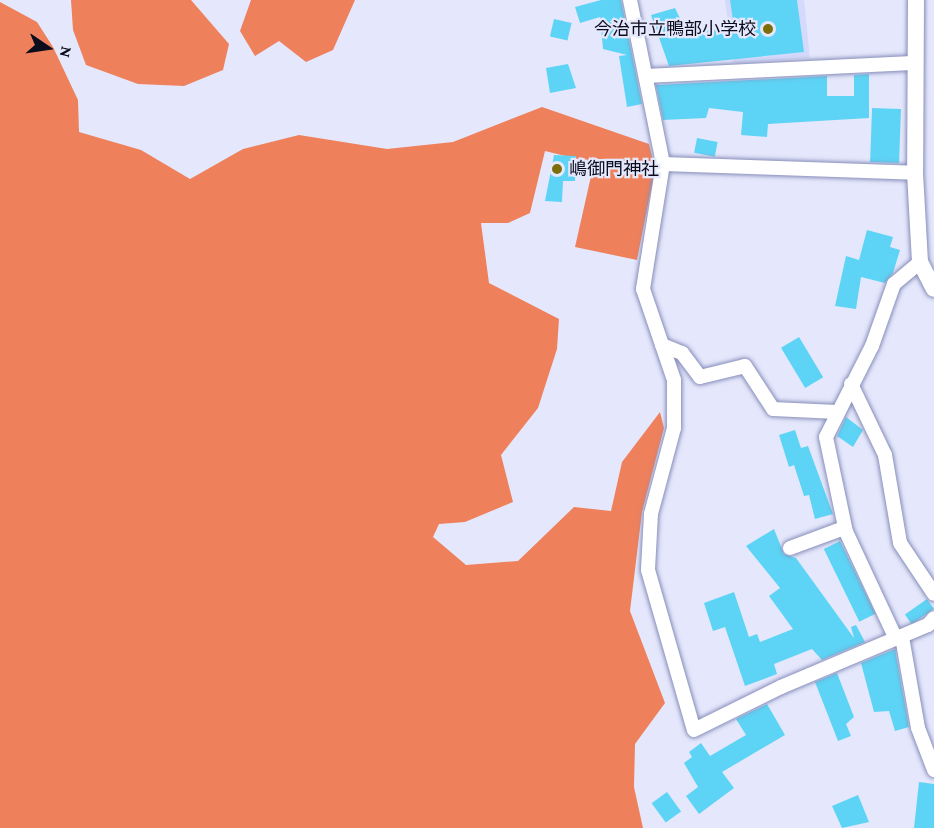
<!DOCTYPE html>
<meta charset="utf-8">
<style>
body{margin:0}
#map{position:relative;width:934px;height:828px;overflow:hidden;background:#e5e8fc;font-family:"Crimson Pro","Noto Sans JP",serif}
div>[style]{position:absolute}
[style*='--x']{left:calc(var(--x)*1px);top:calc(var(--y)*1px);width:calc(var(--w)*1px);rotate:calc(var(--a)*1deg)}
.built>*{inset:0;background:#d5dafc}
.forest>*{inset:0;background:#ee805c}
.building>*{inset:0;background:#5dd4f5;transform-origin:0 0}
.roads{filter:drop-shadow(0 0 2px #878dba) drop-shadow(0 0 2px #878dba)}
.minor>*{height:14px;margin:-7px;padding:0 7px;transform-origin:7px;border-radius:7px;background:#fff}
.tertiary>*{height:16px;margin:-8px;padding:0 8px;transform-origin:8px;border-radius:8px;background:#fff}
.dots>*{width:16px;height:16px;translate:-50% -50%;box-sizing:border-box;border:3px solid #e5e8fc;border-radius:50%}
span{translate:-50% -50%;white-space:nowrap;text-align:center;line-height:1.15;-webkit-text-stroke:4.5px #e5e8fc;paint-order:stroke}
.poi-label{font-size:18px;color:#0b0c1c}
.right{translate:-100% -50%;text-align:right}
.left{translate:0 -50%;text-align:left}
.north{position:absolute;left:18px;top:18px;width:60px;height:60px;-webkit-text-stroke:4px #e5e8fc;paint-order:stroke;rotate:103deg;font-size:16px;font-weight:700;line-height:24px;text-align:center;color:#0b0c1c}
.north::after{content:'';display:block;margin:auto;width:21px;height:27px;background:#0b0c1c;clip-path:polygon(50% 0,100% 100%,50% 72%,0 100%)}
</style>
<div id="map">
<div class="built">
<i style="clip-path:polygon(725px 0,804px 0,810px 58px,733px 63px)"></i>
</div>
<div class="forest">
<i style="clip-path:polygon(71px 0,191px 0,229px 44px,223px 70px,184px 86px,138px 84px,86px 65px,73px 30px)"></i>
<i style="clip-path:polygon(251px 0,355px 0,333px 50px,306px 62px,279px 41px,255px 56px,240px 31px)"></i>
<i style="clip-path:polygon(0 2px,37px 22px,53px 47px,78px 100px,79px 132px,141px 150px,190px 179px,243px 149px,299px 135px,387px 149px,453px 142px,542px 107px,649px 144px,655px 169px,637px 260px,575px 247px,594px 163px,545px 151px,530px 213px,508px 223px,481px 223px,489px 283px,559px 319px,557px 349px,538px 408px,501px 455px,513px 502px,465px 522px,439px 524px,433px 537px,466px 565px,518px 561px,574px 507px,611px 511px,622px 462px,660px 412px,664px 428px,642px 512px,630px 611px,665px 703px,635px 744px,634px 787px,643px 828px,0 828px)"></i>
</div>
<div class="building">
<i style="clip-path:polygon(601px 0,621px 0,642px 104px,627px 107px,619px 56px,627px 55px,603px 49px,600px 17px,580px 23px,575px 7px)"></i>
<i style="clip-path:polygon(730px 0,797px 0,804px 52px,669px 66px,651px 15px,675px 8px,687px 33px,734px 27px)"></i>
<i style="left:554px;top:19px;width:18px;height:18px;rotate:13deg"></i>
<i style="clip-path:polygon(568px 64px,576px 88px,550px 93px,546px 68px)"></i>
<i style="clip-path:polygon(869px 74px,869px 118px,768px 124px,767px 137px,741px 135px,743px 112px,709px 108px,706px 118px,663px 120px,656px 85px,827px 76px,827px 96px,854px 96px,854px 75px)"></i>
<i style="left:872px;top:108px;width:29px;height:54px;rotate:2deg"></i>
<i style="left:697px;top:138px;width:21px;height:15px;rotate:11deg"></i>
<i style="clip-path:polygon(554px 155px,576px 156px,575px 181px,563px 181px,562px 202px,545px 201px)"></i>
<i style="clip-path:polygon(867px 230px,893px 237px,890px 247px,900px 250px,893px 273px,885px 283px,861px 277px,856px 309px,835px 306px,846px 256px,859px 260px)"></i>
<i style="left:799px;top:337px;width:47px;height:21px;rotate:59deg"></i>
<i style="clip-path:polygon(846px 417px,863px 430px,853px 447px,837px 436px)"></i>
<i style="clip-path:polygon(795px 430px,801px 448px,808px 446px,833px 514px,815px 519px,809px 495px,804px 496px,794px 465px,789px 467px,779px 435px)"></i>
<i style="clip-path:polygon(774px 529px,784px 554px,796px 558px,854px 638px,851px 627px,856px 625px,865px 642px,822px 660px,812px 649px,774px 664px,777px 674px,745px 686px,725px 627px,713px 631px,704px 603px,734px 592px,749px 637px,757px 634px,760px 642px,793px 629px,769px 596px,780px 588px,746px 546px)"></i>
<i style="left:840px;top:541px;width:81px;height:18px;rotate:64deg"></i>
<i style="left:927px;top:599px;width:12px;height:27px;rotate:55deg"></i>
<i style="clip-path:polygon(895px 649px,909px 727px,895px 731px,889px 711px,874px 712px,861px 663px)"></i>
<i style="clip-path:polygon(837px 673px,854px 717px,846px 724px,851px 736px,838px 741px,815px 682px)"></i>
<i style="clip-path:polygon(767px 704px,785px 735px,722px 772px,734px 788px,699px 814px,686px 796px,698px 787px,684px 763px,692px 757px,689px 752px,701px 743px,710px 756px,746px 735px,736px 719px)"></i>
<i style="clip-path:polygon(919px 782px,934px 784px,934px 828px,914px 828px)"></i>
<i style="left:667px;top:792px;width:24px;height:19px;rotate:54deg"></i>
<i style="clip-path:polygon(858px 795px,869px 822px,842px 828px,832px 806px)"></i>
</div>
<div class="roads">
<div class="minor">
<i style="--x:630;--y:0;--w:167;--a:78.6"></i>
<i style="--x:663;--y:164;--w:127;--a:99.1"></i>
<i style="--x:643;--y:289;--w:96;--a:71.2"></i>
<i style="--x:674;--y:380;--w:48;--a:90"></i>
<i style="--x:674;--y:428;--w:89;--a:105"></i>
<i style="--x:651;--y:514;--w:56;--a:93.1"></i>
<i style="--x:648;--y:570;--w:166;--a:74"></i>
<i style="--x:694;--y:730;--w:97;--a:-26.3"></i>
<i style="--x:781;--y:687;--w:160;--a:-22.9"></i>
<i style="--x:928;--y:625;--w:9;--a:-49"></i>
<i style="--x:647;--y:76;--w:269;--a:-2.8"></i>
<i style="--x:663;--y:164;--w:252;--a:2"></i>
<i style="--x:662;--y:345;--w:22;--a:22"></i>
<i style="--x:682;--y:353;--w:30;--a:53"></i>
<i style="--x:700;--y:377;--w:46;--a:-13.7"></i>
<i style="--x:745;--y:366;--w:51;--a:56.9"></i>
<i style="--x:773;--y:409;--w:64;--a:2.7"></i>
<i style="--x:851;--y:384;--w:79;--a:64.4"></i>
<i style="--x:885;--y:455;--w:89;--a:80.3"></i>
<i style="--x:900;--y:543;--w:61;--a:56.3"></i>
<i style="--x:790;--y:548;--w:58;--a:-20.3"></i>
<i style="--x:902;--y:637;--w:92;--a:80"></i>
<i style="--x:918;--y:728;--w:45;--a:69.1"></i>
<i style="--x:896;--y:639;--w:118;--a:-115"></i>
<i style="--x:846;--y:532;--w:97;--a:-101.9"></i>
<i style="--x:826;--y:437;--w:102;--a:-63.2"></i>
<i style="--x:872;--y:346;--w:66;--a:-70.5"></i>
<i style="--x:894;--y:284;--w:34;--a:-40"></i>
</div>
<div class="tertiary">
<i style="--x:916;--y:0;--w:173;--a:90.3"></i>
<i style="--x:915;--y:173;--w:89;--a:86.8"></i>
<i style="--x:920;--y:262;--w:30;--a:63"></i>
</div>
</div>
<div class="dots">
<i style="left:768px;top:29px;background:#7d6d09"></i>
<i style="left:557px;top:169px;background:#7d6d09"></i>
</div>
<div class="poi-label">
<span class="right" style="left:756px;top:29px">今治市立鴨部小学校</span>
<span class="left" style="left:569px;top:169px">嶋御門神社</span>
</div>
<div class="north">N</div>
</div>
